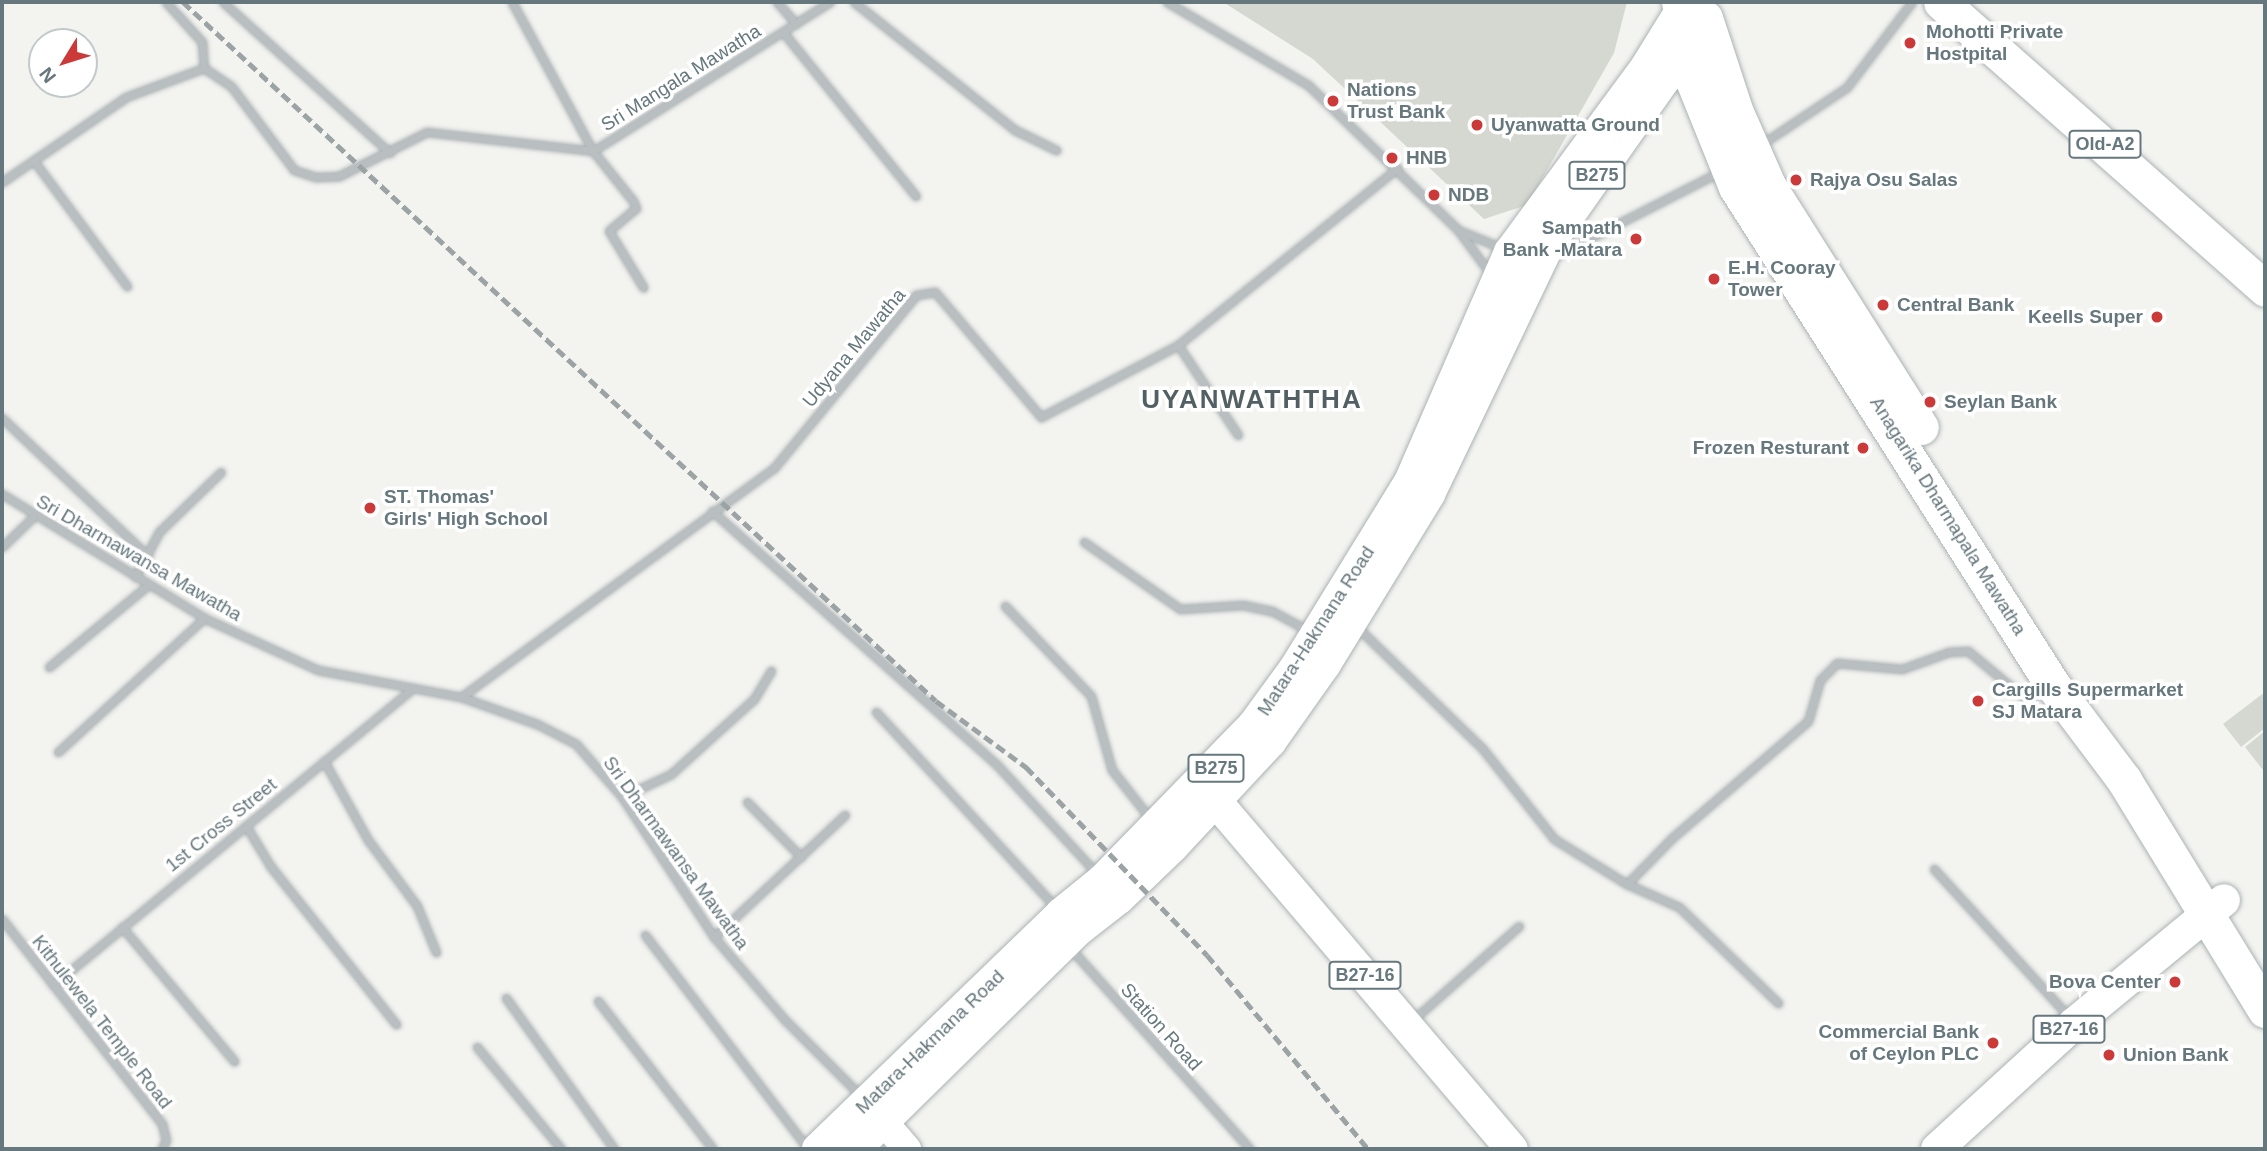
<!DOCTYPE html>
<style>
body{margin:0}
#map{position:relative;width:2267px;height:1151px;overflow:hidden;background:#f3f3f0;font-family:Arial,sans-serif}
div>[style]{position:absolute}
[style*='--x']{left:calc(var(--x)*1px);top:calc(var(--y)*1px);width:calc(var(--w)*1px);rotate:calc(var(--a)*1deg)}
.green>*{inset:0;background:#d4d8d0}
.roads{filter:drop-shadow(0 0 2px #abb2b4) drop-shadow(0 0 2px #abb2b4)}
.street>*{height:7px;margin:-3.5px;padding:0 3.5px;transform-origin:3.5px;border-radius:3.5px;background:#b9bec0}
.secondary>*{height:28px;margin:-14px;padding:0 14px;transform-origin:14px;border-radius:14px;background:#fff}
.primary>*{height:32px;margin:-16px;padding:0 16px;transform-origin:16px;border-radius:16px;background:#fff}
.highway>*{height:35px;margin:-17.5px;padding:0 17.5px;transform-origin:17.5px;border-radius:17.5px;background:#fff}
.rail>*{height:5px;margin-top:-2.5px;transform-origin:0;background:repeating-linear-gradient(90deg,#9ba3a5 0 10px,transparent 0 15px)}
.dots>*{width:19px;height:19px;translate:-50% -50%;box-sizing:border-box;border:4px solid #fff;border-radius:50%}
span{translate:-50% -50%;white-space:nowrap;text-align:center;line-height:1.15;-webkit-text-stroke:7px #fff;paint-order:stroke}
.shield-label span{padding:2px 5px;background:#fff;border:2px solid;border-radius:5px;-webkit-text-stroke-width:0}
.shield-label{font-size:18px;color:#66787d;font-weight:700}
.poi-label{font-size:19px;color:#66787d;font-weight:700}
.left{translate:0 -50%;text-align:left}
.right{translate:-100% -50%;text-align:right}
.street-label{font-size:19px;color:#66787d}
.district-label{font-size:26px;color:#536063;font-weight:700;letter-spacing:2px}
.frame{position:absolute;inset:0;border:4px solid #66787d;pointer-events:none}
.north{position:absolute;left:28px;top:28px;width:70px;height:70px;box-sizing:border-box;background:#fff;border:2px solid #c2c9cb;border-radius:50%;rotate:232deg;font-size:19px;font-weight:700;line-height:28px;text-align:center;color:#66787d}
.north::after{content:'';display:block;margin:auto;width:24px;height:32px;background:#cb3a38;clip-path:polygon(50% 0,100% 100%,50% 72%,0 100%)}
</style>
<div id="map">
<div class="green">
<i style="clip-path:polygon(1223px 2px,1627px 2px,1614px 53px,1527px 205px,1484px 219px,1313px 59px)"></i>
<i style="clip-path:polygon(2265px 692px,2265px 728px,2241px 747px,2223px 724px)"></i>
<i style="clip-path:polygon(2265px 731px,2265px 769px,2263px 770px,2245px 747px)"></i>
</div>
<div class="roads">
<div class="street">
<i style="--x:166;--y:2;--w:54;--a:48"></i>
<i style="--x:202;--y:42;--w:26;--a:86"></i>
<i style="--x:223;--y:2;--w:225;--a:42.1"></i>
<i style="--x:512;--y:2;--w:170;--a:61.5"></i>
<i style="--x:593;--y:151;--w:64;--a:51.3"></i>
<i style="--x:633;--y:201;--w:8;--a:67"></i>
<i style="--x:636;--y:208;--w:35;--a:140"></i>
<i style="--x:609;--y:231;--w:66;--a:58.7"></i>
<i style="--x:777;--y:2;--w:29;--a:49"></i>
<i style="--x:854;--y:2;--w:206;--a:38.5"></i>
<i style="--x:1015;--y:130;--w:46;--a:26"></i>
<i style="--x:1167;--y:2;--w:164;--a:30.5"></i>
<i style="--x:1308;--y:85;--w:209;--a:44"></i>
<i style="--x:1458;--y:230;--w:57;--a:53.5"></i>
<i style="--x:783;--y:32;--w:211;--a:51"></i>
<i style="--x:1762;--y:144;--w:102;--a:-33.8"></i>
<i style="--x:1847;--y:87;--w:107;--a:-52.6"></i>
<i style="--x:34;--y:161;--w:156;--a:53.4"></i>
<i style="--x:2;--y:182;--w:150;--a:-34.4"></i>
<i style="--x:126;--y:97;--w:83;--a:-20.4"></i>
<i style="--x:204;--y:68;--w:32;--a:34"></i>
<i style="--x:231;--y:86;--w:105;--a:53.1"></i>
<i style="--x:294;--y:170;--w:23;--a:18"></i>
<i style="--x:316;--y:177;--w:23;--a:-2"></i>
<i style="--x:339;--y:176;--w:98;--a:-26.6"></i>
<i style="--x:427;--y:132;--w:167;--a:6.5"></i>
<i style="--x:593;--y:151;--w:280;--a:-32.2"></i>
<i style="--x:1458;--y:230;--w:48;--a:22.2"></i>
<i style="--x:1557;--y:255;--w:184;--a:-27.1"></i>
<i style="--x:1178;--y:345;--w:108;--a:56.3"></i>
<i style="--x:2;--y:418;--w:201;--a:43.4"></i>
<i style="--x:2;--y:494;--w:237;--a:31.5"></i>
<i style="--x:204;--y:618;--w:125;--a:24.5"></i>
<i style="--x:318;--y:670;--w:146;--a:10.7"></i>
<i style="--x:461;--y:697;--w:81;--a:19.6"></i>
<i style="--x:537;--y:724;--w:44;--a:27.1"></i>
<i style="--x:576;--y:744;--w:70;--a:49"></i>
<i style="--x:622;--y:797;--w:168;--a:56.7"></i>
<i style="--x:714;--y:937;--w:109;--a:49.5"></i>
<i style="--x:785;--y:1020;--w:107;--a:45"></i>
<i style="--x:712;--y:511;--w:382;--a:41.7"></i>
<i style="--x:997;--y:765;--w:149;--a:47.4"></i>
<i style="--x:1084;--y:542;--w:117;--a:34.9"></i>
<i style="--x:1180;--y:609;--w:63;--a:-3.6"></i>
<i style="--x:1243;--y:605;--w:30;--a:12"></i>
<i style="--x:1272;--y:611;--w:42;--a:28.4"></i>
<i style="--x:2;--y:547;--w:45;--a:-44.1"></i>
<i style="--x:135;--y:577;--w:51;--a:-61.9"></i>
<i style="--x:159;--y:532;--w:86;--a:-44.1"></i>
<i style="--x:1005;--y:606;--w:124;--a:46.3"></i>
<i style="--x:1091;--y:696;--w:77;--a:74.2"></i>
<i style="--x:1112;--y:770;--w:65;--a:51.9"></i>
<i style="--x:1357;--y:627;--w:174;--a:44.1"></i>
<i style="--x:1482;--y:748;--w:116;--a:51.6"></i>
<i style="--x:1554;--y:839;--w:86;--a:31.7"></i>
<i style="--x:1627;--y:884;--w:57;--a:23.9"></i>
<i style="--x:1679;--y:907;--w:138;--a:44.1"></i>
<i style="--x:49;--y:667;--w:129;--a:-39.6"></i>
<i style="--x:461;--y:697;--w:388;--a:-36.2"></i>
<i style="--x:774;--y:468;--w:224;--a:-50.6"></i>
<i style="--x:916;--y:295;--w:19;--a:-9"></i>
<i style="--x:935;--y:292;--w:164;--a:49.7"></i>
<i style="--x:1041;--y:417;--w:155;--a:-27.7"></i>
<i style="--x:1178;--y:345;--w:282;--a:-38.9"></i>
<i style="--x:876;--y:712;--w:265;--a:47.4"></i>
<i style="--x:58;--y:752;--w:198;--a:-42.5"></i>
<i style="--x:324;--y:761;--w:90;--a:60.9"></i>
<i style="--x:368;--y:840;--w:82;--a:53.4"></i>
<i style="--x:417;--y:906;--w:50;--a:67.6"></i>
<i style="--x:622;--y:797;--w:54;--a:-25.1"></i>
<i style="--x:671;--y:774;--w:112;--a:-42.1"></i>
<i style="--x:754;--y:699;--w:33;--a:-59"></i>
<i style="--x:747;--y:802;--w:77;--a:45.5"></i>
<i style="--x:246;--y:826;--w:48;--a:58.6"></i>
<i style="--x:271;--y:867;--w:201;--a:51.5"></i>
<i style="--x:1934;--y:869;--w:202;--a:47.6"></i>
<i style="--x:1627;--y:884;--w:64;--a:-45.6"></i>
<i style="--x:1672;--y:838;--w:179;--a:-40.7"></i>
<i style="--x:1808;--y:721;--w:43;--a:-73.7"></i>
<i style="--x:1820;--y:680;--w:24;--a:-45"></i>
<i style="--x:1837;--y:663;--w:65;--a:5.3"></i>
<i style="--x:1902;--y:669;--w:50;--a:-19.9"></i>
<i style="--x:1949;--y:652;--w:19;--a:-3"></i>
<i style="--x:1968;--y:651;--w:77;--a:39.7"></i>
<i style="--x:2027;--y:700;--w:20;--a:-33"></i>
<i style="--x:2;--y:919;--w:260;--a:52"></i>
<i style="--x:162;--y:1124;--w:16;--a:76"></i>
<i style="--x:166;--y:1140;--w:10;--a:114"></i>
<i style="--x:122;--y:927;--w:175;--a:50.1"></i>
<i style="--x:645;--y:935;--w:269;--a:52.7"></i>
<i style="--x:714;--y:937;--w:179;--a:-43"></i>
<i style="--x:1071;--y:949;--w:268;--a:48.2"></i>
<i style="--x:53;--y:985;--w:462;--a:-39.5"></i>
<i style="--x:506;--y:998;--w:186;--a:54.4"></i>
<i style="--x:598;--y:1001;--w:187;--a:52.2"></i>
<i style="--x:1414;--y:1019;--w:140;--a:-41.5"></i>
<i style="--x:477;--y:1047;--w:132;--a:50.5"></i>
</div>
<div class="secondary">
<i style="--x:870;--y:1106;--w:57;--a:49.3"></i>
</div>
<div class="primary">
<i style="--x:1202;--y:785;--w:478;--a:49.6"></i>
<i style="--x:818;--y:1149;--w:338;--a:-44"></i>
<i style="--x:1061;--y:914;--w:54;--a:-39"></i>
<i style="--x:1103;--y:880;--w:215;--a:-45.8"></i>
<i style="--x:1253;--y:726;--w:73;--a:-53.9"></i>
<i style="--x:1296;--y:667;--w:217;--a:-58.4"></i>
<i style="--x:1410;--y:482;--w:251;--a:-66.5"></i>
<i style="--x:1510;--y:252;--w:231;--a:-53.6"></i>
<i style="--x:1647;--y:66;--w:65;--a:-58.3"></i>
<i style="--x:1681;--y:11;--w:16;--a:-35"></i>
<i style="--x:855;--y:1149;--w:313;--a:-44.5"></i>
<i style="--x:1078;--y:930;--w:52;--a:-38"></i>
<i style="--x:1119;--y:898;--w:75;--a:-43.9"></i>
<i style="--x:1173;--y:846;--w:142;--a:-47"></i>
<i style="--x:1270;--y:742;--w:95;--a:-54.8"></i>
<i style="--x:1325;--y:664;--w:199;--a:-58.5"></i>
<i style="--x:1429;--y:494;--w:280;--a:-64.4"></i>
<i style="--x:1550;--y:242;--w:198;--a:-54.9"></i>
<i style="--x:1664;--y:80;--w:42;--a:-46"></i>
<i style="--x:1693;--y:50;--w:19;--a:-16"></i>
<i style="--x:1937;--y:1149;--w:187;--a:-42.4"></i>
<i style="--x:2075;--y:1023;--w:193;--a:-39.5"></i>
</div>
<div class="highway">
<i style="--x:1679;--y:2;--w:50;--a:73.7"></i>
<i style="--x:1693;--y:50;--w:33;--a:88"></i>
<i style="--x:1694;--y:83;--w:112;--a:68"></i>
<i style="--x:1736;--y:187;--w:589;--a:57.55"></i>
<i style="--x:2052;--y:684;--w:120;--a:53.1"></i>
<i style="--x:2124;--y:780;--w:270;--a:58.5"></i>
<i style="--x:1941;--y:2;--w:433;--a:41.5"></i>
<i style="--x:1705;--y:18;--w:97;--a:71.9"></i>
<i style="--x:1735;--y:110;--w:84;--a:66.2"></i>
<i style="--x:1769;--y:187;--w:284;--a:57.7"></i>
</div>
</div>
<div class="rail">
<i style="--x:183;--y:2;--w:1027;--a:42.87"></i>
<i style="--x:936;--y:701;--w:112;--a:36.3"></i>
<i style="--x:1026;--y:767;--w:261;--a:46.1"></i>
<i style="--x:1207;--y:955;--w:252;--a:50.3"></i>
</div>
<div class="dots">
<i style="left:1910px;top:43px;background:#cb3a38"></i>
<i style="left:1333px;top:101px;background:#cb3a38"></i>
<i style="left:1477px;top:125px;background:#cb3a38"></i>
<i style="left:1392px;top:158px;background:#cb3a38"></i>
<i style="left:1796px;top:180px;background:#cb3a38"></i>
<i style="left:1434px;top:195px;background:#cb3a38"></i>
<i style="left:1636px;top:239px;background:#cb3a38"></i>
<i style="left:1714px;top:279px;background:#cb3a38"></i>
<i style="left:1883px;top:305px;background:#cb3a38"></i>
<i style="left:2157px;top:317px;background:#cb3a38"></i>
<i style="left:1930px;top:402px;background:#cb3a38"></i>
<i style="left:1863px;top:448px;background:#cb3a38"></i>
<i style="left:370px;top:508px;background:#cb3a38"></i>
<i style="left:1978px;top:701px;background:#cb3a38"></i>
<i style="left:2175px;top:982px;background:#cb3a38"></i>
<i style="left:1993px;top:1043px;background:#cb3a38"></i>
<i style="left:2109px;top:1055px;background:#cb3a38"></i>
</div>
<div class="shield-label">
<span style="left:2105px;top:144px">Old-A2</span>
<span style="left:1597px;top:175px">B275</span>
<span style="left:1216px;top:768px">B275</span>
<span style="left:1365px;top:975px">B27-16</span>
<span style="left:2069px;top:1029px">B27-16</span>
</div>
<div class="poi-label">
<span class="left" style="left:1926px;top:43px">Mohotti Private<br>Hostpital</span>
<span class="left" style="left:1347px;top:101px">Nations<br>Trust Bank</span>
<span class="left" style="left:1491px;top:125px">Uyanwatta Ground</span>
<span class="left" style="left:1406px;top:158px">HNB</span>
<span class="left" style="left:1810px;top:180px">Rajya Osu Salas</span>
<span class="left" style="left:1448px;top:195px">NDB</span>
<span class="right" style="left:1622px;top:239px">Sampath<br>Bank -Matara</span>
<span class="left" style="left:1728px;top:279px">E.H. Cooray<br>Tower</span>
<span class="left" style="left:1897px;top:305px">Central Bank</span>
<span class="right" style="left:2143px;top:317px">Keells Super</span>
<span class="left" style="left:1944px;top:402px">Seylan Bank</span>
<span class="right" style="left:1849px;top:448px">Frozen Resturant</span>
<span class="left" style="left:384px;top:508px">ST. Thomas'<br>Girls' High School</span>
<span class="left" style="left:1992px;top:701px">Cargills Supermarket<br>SJ Matara</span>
<span class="right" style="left:2161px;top:982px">Bova Center</span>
<span class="right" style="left:1979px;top:1043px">Commercial Bank<br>of Ceylon PLC</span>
<span class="left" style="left:2123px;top:1055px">Union Bank</span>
</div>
<div class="street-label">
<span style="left:681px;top:78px;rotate:-32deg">Sri Mangala Mawatha</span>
<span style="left:854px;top:348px;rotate:-50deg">Udyana Mawatha</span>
<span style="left:1948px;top:516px;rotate:58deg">Anagarika Dharmapala Mawatha</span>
<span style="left:139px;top:558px;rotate:30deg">Sri Dharmawansa Mawatha</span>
<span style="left:1316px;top:631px;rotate:-57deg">Matara-Hakmana Road</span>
<span style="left:221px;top:825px;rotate:-39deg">1st Cross Street</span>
<span style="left:676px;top:853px;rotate:54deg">Sri Dharmawansa Mawatha</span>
<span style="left:102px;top:1022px;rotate:52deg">Kithulewela Temple Road</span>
<span style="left:1161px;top:1027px;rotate:48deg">Station Road</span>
<span style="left:930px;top:1042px;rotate:-44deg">Matara-Hakmana Road</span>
</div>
<div class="district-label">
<span style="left:1252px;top:400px">UYANWATHTHA</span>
</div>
<div class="frame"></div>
<div class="north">N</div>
</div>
